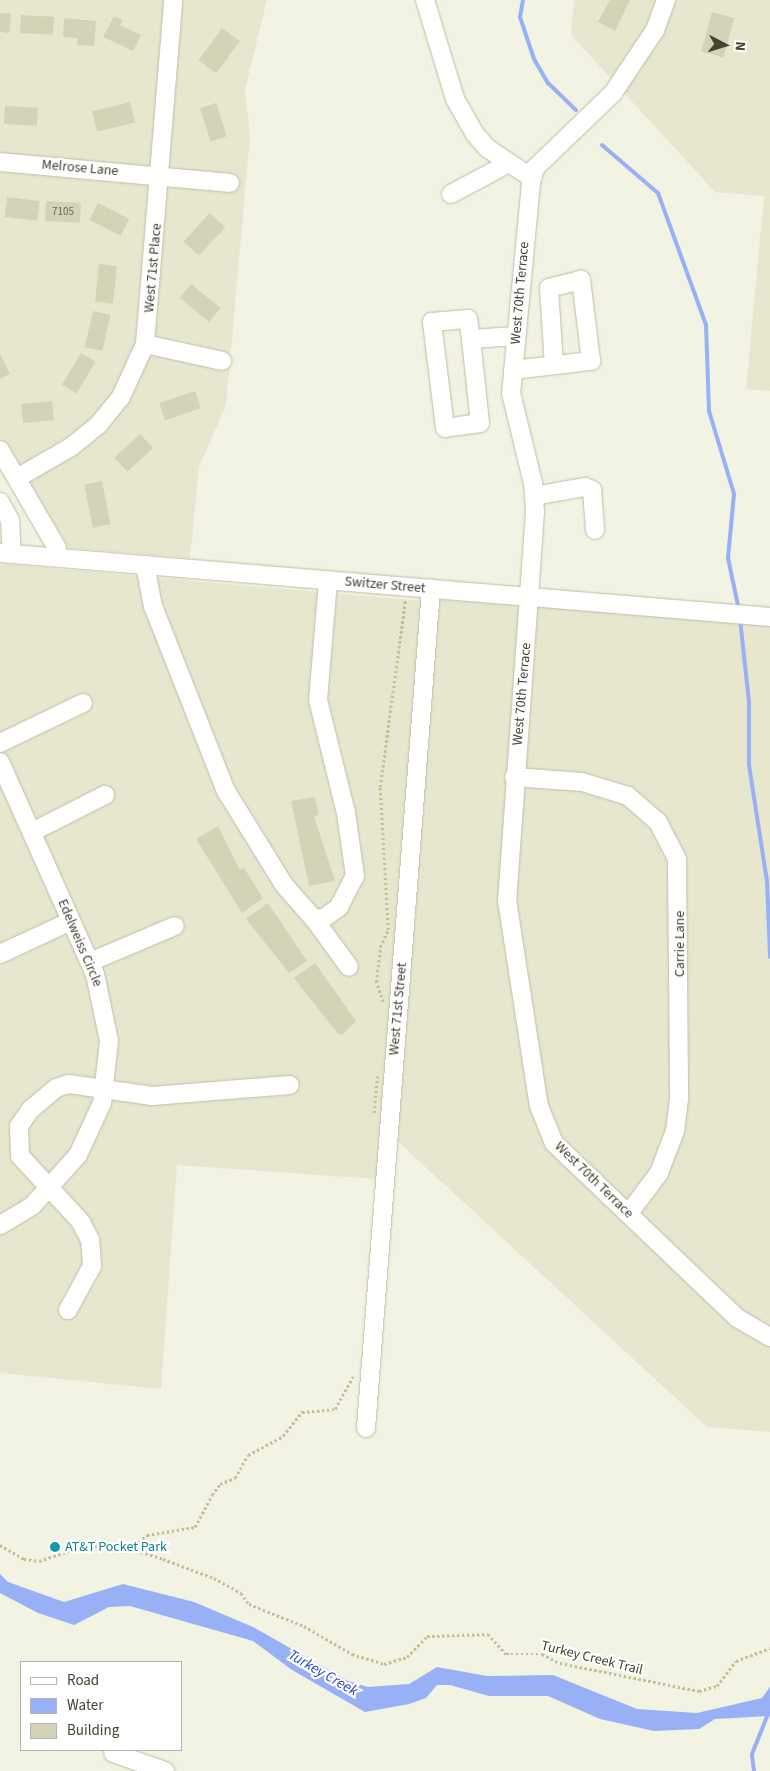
<!DOCTYPE html>
<style>
body{margin:0}
#map{position:relative;width:770px;height:1771px;overflow:hidden;background:#f2f3e2;font-family:"Source Sans 3",sans-serif}
div>[style]{position:absolute}
[style*='--x']{left:calc(var(--x)*1px);top:calc(var(--y)*1px);width:calc(var(--w)*1px);rotate:calc(var(--a)*1deg)}
.residential>*{inset:0;background:#e7e7d0}
.water>*{inset:0;background:#98b1f6}
.stream>*{height:4px;margin:-2px;padding:0 2px;transform-origin:2px;border-radius:2px;background:#98b1f6}
.building>*{inset:0;background:#d5d3b7;transform-origin:0 0}
.path>*{height:2.5px;margin-top:-1.25px;transform-origin:0;background:repeating-linear-gradient(90deg,#c2c194 0 2.5px,transparent 0 5px)}
.roads{filter:drop-shadow(0 0 1px #bfbea4) drop-shadow(0 0 1px #bfbea4)}
.minor>*{height:18px;margin:-9px;padding:0 9px;transform-origin:9px;border-radius:9px;background:#fff}
.dots>*{width:14px;height:14px;translate:-50% -50%;box-sizing:border-box;border:2px solid #fff;border-radius:50%}
span{translate:-50% -50%;white-space:nowrap;text-align:center;line-height:1.15;-webkit-text-stroke:4.5px #fff;paint-order:stroke}
.number-label{font-size:11px;color:#696853}
.number-label span{-webkit-text-stroke-width:0}
.street-label{font-size:14px;color:#454432}
.culture-label{font-size:14px;color:#0d838f}
.left{translate:0 -50%;text-align:left}
.water-label{font-size:15px;color:#2448b8;font-style:italic}
.legend{position:absolute;left:20px;top:1661px;width:162px;height:90px;box-sizing:border-box;background:#fff;border:1px solid #b5b4ad;margin:0;padding:6px 9px;list-style:none;font-size:15px;color:#454432}
.legend li{display:flex;align-items:center;gap:10px;height:25px}
.legend b{width:25px;border:1px solid #b5b4ad}
.north{position:absolute;left:700px;top:20px;width:50px;height:50px;-webkit-text-stroke:4px #fff;paint-order:stroke;rotate:95deg;font-size:14px;font-weight:700;line-height:20px;text-align:center;color:#454432}
.north::after{content:'';display:block;margin:auto;width:18px;height:22px;background:#454432;clip-path:polygon(50% 0,100% 100%,50% 72%,0 100%)}
</style>
<div id="map">
<div class="residential">
<i style="clip-path:polygon(0 0,267px 0,245px 90px,250px 137px,226px 405px,199px 467px,190px 558px,69px 548px,0 437px)"></i>
<i style="clip-path:polygon(574px 0,770px 0,770px 391px,746px 389px,764px 196px,715px 192px,571px 35px)"></i>
<i style="clip-path:polygon(0 564px,422px 601px,377px 1179px,177px 1165px,161px 1389px,0 1373px)"></i>
<i style="clip-path:polygon(436px 599px,770px 625px,770px 1432px,707px 1427px,394px 1138px)"></i>
</div>
<div class="water">
<i style="clip-path:polygon(0 1574px,8px 1582px,64px 1602px,123px 1584px,194px 1602px,253px 1627px,348px 1681px,368px 1687px,409px 1684px,437px 1667px,487px 1676px,553px 1675px,637px 1709px,697px 1713px,762px 1698px,770px 1687px,770px 1716px,715px 1719px,699px 1729px,654px 1731px,600px 1719px,548px 1696px,489px 1696px,450px 1685px,437px 1685px,426px 1698px,409px 1704px,365px 1712px,292px 1670px,253px 1641px,130px 1606px,109px 1607px,74px 1625px,38px 1613px,0 1593px)"></i>
</div>
<div class="stream">
<i style="--x:523;--y:0;--w:17;--a:100"></i>
<i style="--x:520;--y:17;--w:44;--a:71.6"></i>
<i style="--x:534;--y:59;--w:28;--a:60"></i>
<i style="--x:548;--y:83;--w:39;--a:44"></i>
<i style="--x:602;--y:145;--w:74;--a:40.6"></i>
<i style="--x:658;--y:193;--w:140;--a:70"></i>
<i style="--x:706;--y:325;--w:86;--a:88"></i>
<i style="--x:709;--y:411;--w:87;--a:73.2"></i>
<i style="--x:734;--y:494;--w:64;--a:95.4"></i>
<i style="--x:728;--y:558;--w:53;--a:78.1"></i>
<i style="--x:740;--y:619;--w:83;--a:83.8"></i>
<i style="--x:749;--y:702;--w:63;--a:90"></i>
<i style="--x:749;--y:765;--w:117;--a:81.2"></i>
<i style="--x:767;--y:881;--w:76;--a:87.7"></i>
<i style="--x:754;--y:1771;--w:17;--a:-97"></i>
<i style="--x:752;--y:1754;--w:48;--a:-68.2"></i>
</div>
<div class="building">
<i style="clip-path:polygon(610px 0,630px 0,615px 31px,598px 22px)"></i>
<i style="left:712px;top:12px;width:23px;height:41px;rotate:15deg"></i>
<i style="left:0;top:13px;width:11px;height:19px;rotate:5deg"></i>
<i style="left:21px;top:15px;width:33px;height:18px;rotate:3deg"></i>
<i style="clip-path:polygon(114px 16px,123px 20px,120px 25px,141px 35px,133px 51px,103px 37px)"></i>
<i style="clip-path:polygon(64px 18px,96px 21px,94px 46px,77px 45px,78px 38px,63px 37px)"></i>
<i style="left:222px;top:28px;width:22px;height:40px;rotate:36deg"></i>
<i style="left:130px;top:102px;width:21px;height:39px;rotate:76deg"></i>
<i style="left:216px;top:103px;width:35px;height:17px;rotate:72deg"></i>
<i style="left:5px;top:106px;width:33px;height:18px;rotate:3deg"></i>
<i style="left:7px;top:197px;width:33px;height:20px;rotate:7deg"></i>
<i style="left:46px;top:201px;width:35px;height:20px;rotate:3deg"></i>
<i style="left:98px;top:203px;width:35px;height:19px;rotate:27deg"></i>
<i style="left:210px;top:213px;width:21px;height:39px;rotate:43deg"></i>
<i style="left:99px;top:264px;width:18px;height:38px;rotate:6deg"></i>
<i style="left:191px;top:284px;width:38px;height:18px;rotate:39deg"></i>
<i style="left:93px;top:311px;width:18px;height:37px;rotate:13deg"></i>
<i style="left:81px;top:353px;width:17px;height:37px;rotate:31deg"></i>
<i style="clip-path:polygon(0 354px,10px 374px,0 379px)"></i>
<i style="left:195px;top:391px;width:18px;height:38px;rotate:71deg"></i>
<i style="left:52px;top:401px;width:19px;height:31px;rotate:84deg"></i>
<i style="left:140px;top:434px;width:19px;height:35px;rotate:47deg"></i>
<i style="left:102px;top:481px;width:44px;height:18px;rotate:79deg"></i>
<i style="clip-path:polygon(315px 797px,319px 815px,314px 816px,335px 881px,309px 886px,291px 801px)"></i>
<i style="clip-path:polygon(218px 826px,240px 870px,244px 868px,263px 898px,242px 913px,196px 839px)"></i>
<i style="clip-path:polygon(268px 903px,307px 961px,289px 973px,246px 919px)"></i>
<i style="clip-path:polygon(315px 963px,356px 1021px,343px 1034px,338px 1034px,294px 978px)"></i>
</div>
<div class="path">
<i style="--x:383;--y:1002;--w:21;--a:-109"></i>
<i style="--x:376;--y:982;--w:35;--a:-83"></i>
<i style="--x:380;--y:947;--w:19;--a:-65"></i>
<i style="--x:388;--y:930;--w:143;--a:-93.2"></i>
<i style="--x:380;--y:787;--w:188;--a:-82.3"></i>
<i style="--x:374;--y:1113;--w:37;--a:-85"></i>
<i style="--x:0;--y:1545;--w:28;--a:30"></i>
<i style="--x:24;--y:1559;--w:15;--a:8"></i>
<i style="--x:39;--y:1561;--w:54;--a:-18.4"></i>
<i style="--x:90;--y:1544;--w:36;--a:13"></i>
<i style="--x:125;--y:1552;--w:7;--a:-27"></i>
<i style="--x:131;--y:1549;--w:34;--a:17"></i>
<i style="--x:163;--y:1559;--w:54;--a:20.4"></i>
<i style="--x:214;--y:1578;--w:31;--a:29"></i>
<i style="--x:241;--y:1593;--w:14;--a:54"></i>
<i style="--x:249;--y:1604;--w:59;--a:21.8"></i>
<i style="--x:304;--y:1626;--w:56;--a:30.3"></i>
<i style="--x:352;--y:1654;--w:34;--a:17"></i>
<i style="--x:384;--y:1664;--w:24;--a:-17"></i>
<i style="--x:407;--y:1657;--w:29;--a:-46"></i>
<i style="--x:427;--y:1636;--w:61;--a:-1.9"></i>
<i style="--x:488;--y:1634;--w:27;--a:48"></i>
<i style="--x:506;--y:1654;--w:36;--a:0"></i>
<i style="--x:542;--y:1654;--w:20;--a:27"></i>
<i style="--x:560;--y:1663;--w:142;--a:11.4"></i>
<i style="--x:699;--y:1691;--w:19;--a:-16"></i>
<i style="--x:717;--y:1686;--w:31;--a:-53"></i>
<i style="--x:736;--y:1661;--w:36;--a:-21"></i>
<i style="--x:131;--y:1549;--w:21;--a:-41"></i>
<i style="--x:147;--y:1535;--w:49;--a:-9.5"></i>
<i style="--x:195;--y:1527;--w:36;--a:-62"></i>
<i style="--x:212;--y:1495;--w:14;--a:-54"></i>
<i style="--x:220;--y:1484;--w:16;--a:-22"></i>
<i style="--x:235;--y:1478;--w:26;--a:-61"></i>
<i style="--x:248;--y:1455;--w:40;--a:-28"></i>
<i style="--x:283;--y:1436;--w:31;--a:-52"></i>
<i style="--x:302;--y:1412;--w:33;--a:-5"></i>
<i style="--x:335;--y:1409;--w:37;--a:-61"></i>
</div>
<div class="roads">
<div class="minor">
<i style="--x:425;--y:0;--w:103;--a:73.1"></i>
<i style="--x:455;--y:99;--w:40;--a:60.3"></i>
<i style="--x:475;--y:134;--w:18;--a:49"></i>
<i style="--x:487;--y:148;--w:54;--a:33.7"></i>
<i style="--x:666;--y:0;--w:32;--a:110"></i>
<i style="--x:655;--y:30;--w:76;--a:123.7"></i>
<i style="--x:613;--y:93;--w:108;--a:136.1"></i>
<i style="--x:535;--y:168;--w:16;--a:105"></i>
<i style="--x:531;--y:183;--w:211;--a:95.4"></i>
<i style="--x:511;--y:393;--w:93;--a:76.3"></i>
<i style="--x:533;--y:483;--w:29;--a:86"></i>
<i style="--x:535;--y:512;--w:389;--a:94.1"></i>
<i style="--x:507;--y:900;--w:208;--a:81.2"></i>
<i style="--x:539;--y:1106;--w:40;--a:68"></i>
<i style="--x:554;--y:1143;--w:253;--a:43.7"></i>
<i style="--x:737;--y:1318;--w:38;--a:30"></i>
<i style="--x:0;--y:162;--w:231;--a:5.2"></i>
<i style="--x:451;--y:194;--w:66;--a:-28.1"></i>
<i style="--x:471;--y:339;--w:84;--a:83.9"></i>
<i style="--x:480;--y:423;--w:35;--a:172"></i>
<i style="--x:445;--y:428;--w:107;--a:-97"></i>
<i style="--x:432;--y:322;--w:36;--a:-5"></i>
<i style="--x:468;--y:319;--w:20;--a:81"></i>
<i style="--x:471;--y:339;--w:45;--a:-3.8"></i>
<i style="--x:145;--y:344;--w:79;--a:12.4"></i>
<i style="--x:513;--y:370;--w:79;--a:-6.6"></i>
<i style="--x:591;--y:361;--w:82;--a:-97"></i>
<i style="--x:581;--y:280;--w:33;--a:166"></i>
<i style="--x:549;--y:288;--w:77;--a:86.3"></i>
<i style="--x:0;--y:450;--w:113;--a:59.8"></i>
<i style="--x:57;--y:548;--w:9;--a:90"></i>
<i style="--x:17;--y:478;--w:62;--a:-29.9"></i>
<i style="--x:71;--y:447;--w:36;--a:-39"></i>
<i style="--x:99;--y:424;--w:35;--a:-51"></i>
<i style="--x:121;--y:397;--w:58;--a:-65.6"></i>
<i style="--x:145;--y:344;--w:345;--a:-85.3"></i>
<i style="--x:534;--y:496;--w:52;--a:-10"></i>
<i style="--x:585;--y:487;--w:8;--a:23"></i>
<i style="--x:592;--y:490;--w:40;--a:85.7"></i>
<i style="--x:0;--y:502;--w:21;--a:61"></i>
<i style="--x:10;--y:520;--w:34;--a:87"></i>
<i style="--x:0;--y:553;--w:773;--a:4.75"></i>
<i style="--x:145;--y:565;--w:42;--a:79"></i>
<i style="--x:153;--y:606;--w:199;--a:68.5"></i>
<i style="--x:226;--y:791;--w:110;--a:58.3"></i>
<i style="--x:284;--y:885;--w:45;--a:48.6"></i>
<i style="--x:314;--y:919;--w:10;--a:-6"></i>
<i style="--x:324;--y:918;--w:19;--a:-36"></i>
<i style="--x:339;--y:907;--w:35;--a:-63"></i>
<i style="--x:355;--y:876;--w:64;--a:-98.1"></i>
<i style="--x:346;--y:813;--w:116;--a:-103.9"></i>
<i style="--x:318;--y:700;--w:120;--a:-85.2"></i>
<i style="--x:0;--y:743;--w:92;--a:-25.7"></i>
<i style="--x:0;--y:762;--w:232;--a:65.9"></i>
<i style="--x:95;--y:974;--w:68;--a:78.2"></i>
<i style="--x:109;--y:1041;--w:62;--a:96.4"></i>
<i style="--x:102;--y:1103;--w:57;--a:114.8"></i>
<i style="--x:78;--y:1155;--w:69;--a:132"></i>
<i style="--x:32;--y:1206;--w:37;--a:149"></i>
<i style="--x:514;--y:777;--w:68;--a:4.2"></i>
<i style="--x:582;--y:782;--w:48;--a:16.9"></i>
<i style="--x:628;--y:796;--w:40;--a:41"></i>
<i style="--x:658;--y:822;--w:42;--a:62.8"></i>
<i style="--x:677;--y:859;--w:240;--a:89.5"></i>
<i style="--x:679;--y:1099;--w:32;--a:97"></i>
<i style="--x:675;--y:1131;--w:45;--a:110.9"></i>
<i style="--x:659;--y:1173;--w:50;--a:126.9"></i>
<i style="--x:32;--y:832;--w:82;--a:-26.9"></i>
<i style="--x:314;--y:919;--w:59;--a:53.9"></i>
<i style="--x:0;--y:954;--w:78;--a:-24.9"></i>
<i style="--x:90;--y:962;--w:92;--a:-23"></i>
<i style="--x:68;--y:1310;--w:50;--a:-61.4"></i>
<i style="--x:92;--y:1266;--w:26;--a:-94"></i>
<i style="--x:90;--y:1240;--w:20;--a:-117"></i>
<i style="--x:81;--y:1222;--w:90;--a:-132.7"></i>
<i style="--x:20;--y:1156;--w:30;--a:-92"></i>
<i style="--x:19;--y:1126;--w:19;--a:-55"></i>
<i style="--x:30;--y:1110;--w:34;--a:-40"></i>
<i style="--x:56;--y:1088;--w:14;--a:-17"></i>
<i style="--x:69;--y:1084;--w:84;--a:8.2"></i>
<i style="--x:152;--y:1096;--w:138;--a:-4.6"></i>
<i style="--x:366;--y:1428;--w:842;--a:-85.57"></i>
<i style="--x:113;--y:1753;--w:55;--a:19.1"></i>
</div>
</div>
<div class="dots">
<i style="left:55px;top:1547px;background:#0f9aa8"></i>
</div>
<div class="number-label">
<span style="left:63px;top:212px">7105</span>
</div>
<div class="street-label">
<span style="left:80px;top:168px;rotate:5deg">Melrose Lane</span>
<span style="left:153px;top:268px;rotate:-85deg">West 71st Place</span>
<span style="left:520px;top:293px;rotate:-85deg">West 70th Terrace</span>
<span style="left:385px;top:585px;rotate:5deg">Switzer Street</span>
<span style="left:522px;top:694px;rotate:-85deg">West 70th Terrace</span>
<span style="left:80px;top:943px;rotate:67deg">Edelweiss Circle</span>
<span style="left:680px;top:944px;rotate:-90deg">Carrie Lane</span>
<span style="left:398px;top:1009px;rotate:-85deg">West 71st Street</span>
<span style="left:594px;top:1180px;rotate:44deg">West 70th Terrace</span>
<span style="left:592px;top:1658px;rotate:14deg">Turkey Creek Trail</span>
</div>
<div class="culture-label">
<span class="left" style="left:65px;top:1547px">AT&amp;T Pocket Park</span>
</div>
<div class="water-label">
<span style="left:323px;top:1673px;rotate:30deg">Turkey Creek</span>
</div>
<ul class="legend">
<li><b style="height:6px;background:#fff"></b>Road</li>
<li><b style="height:14px;background:#98b1f6"></b>Water</li>
<li><b style="height:14px;background:#d5d3b7"></b>Building</li>
</ul>
<div class="north">N</div>
</div>
